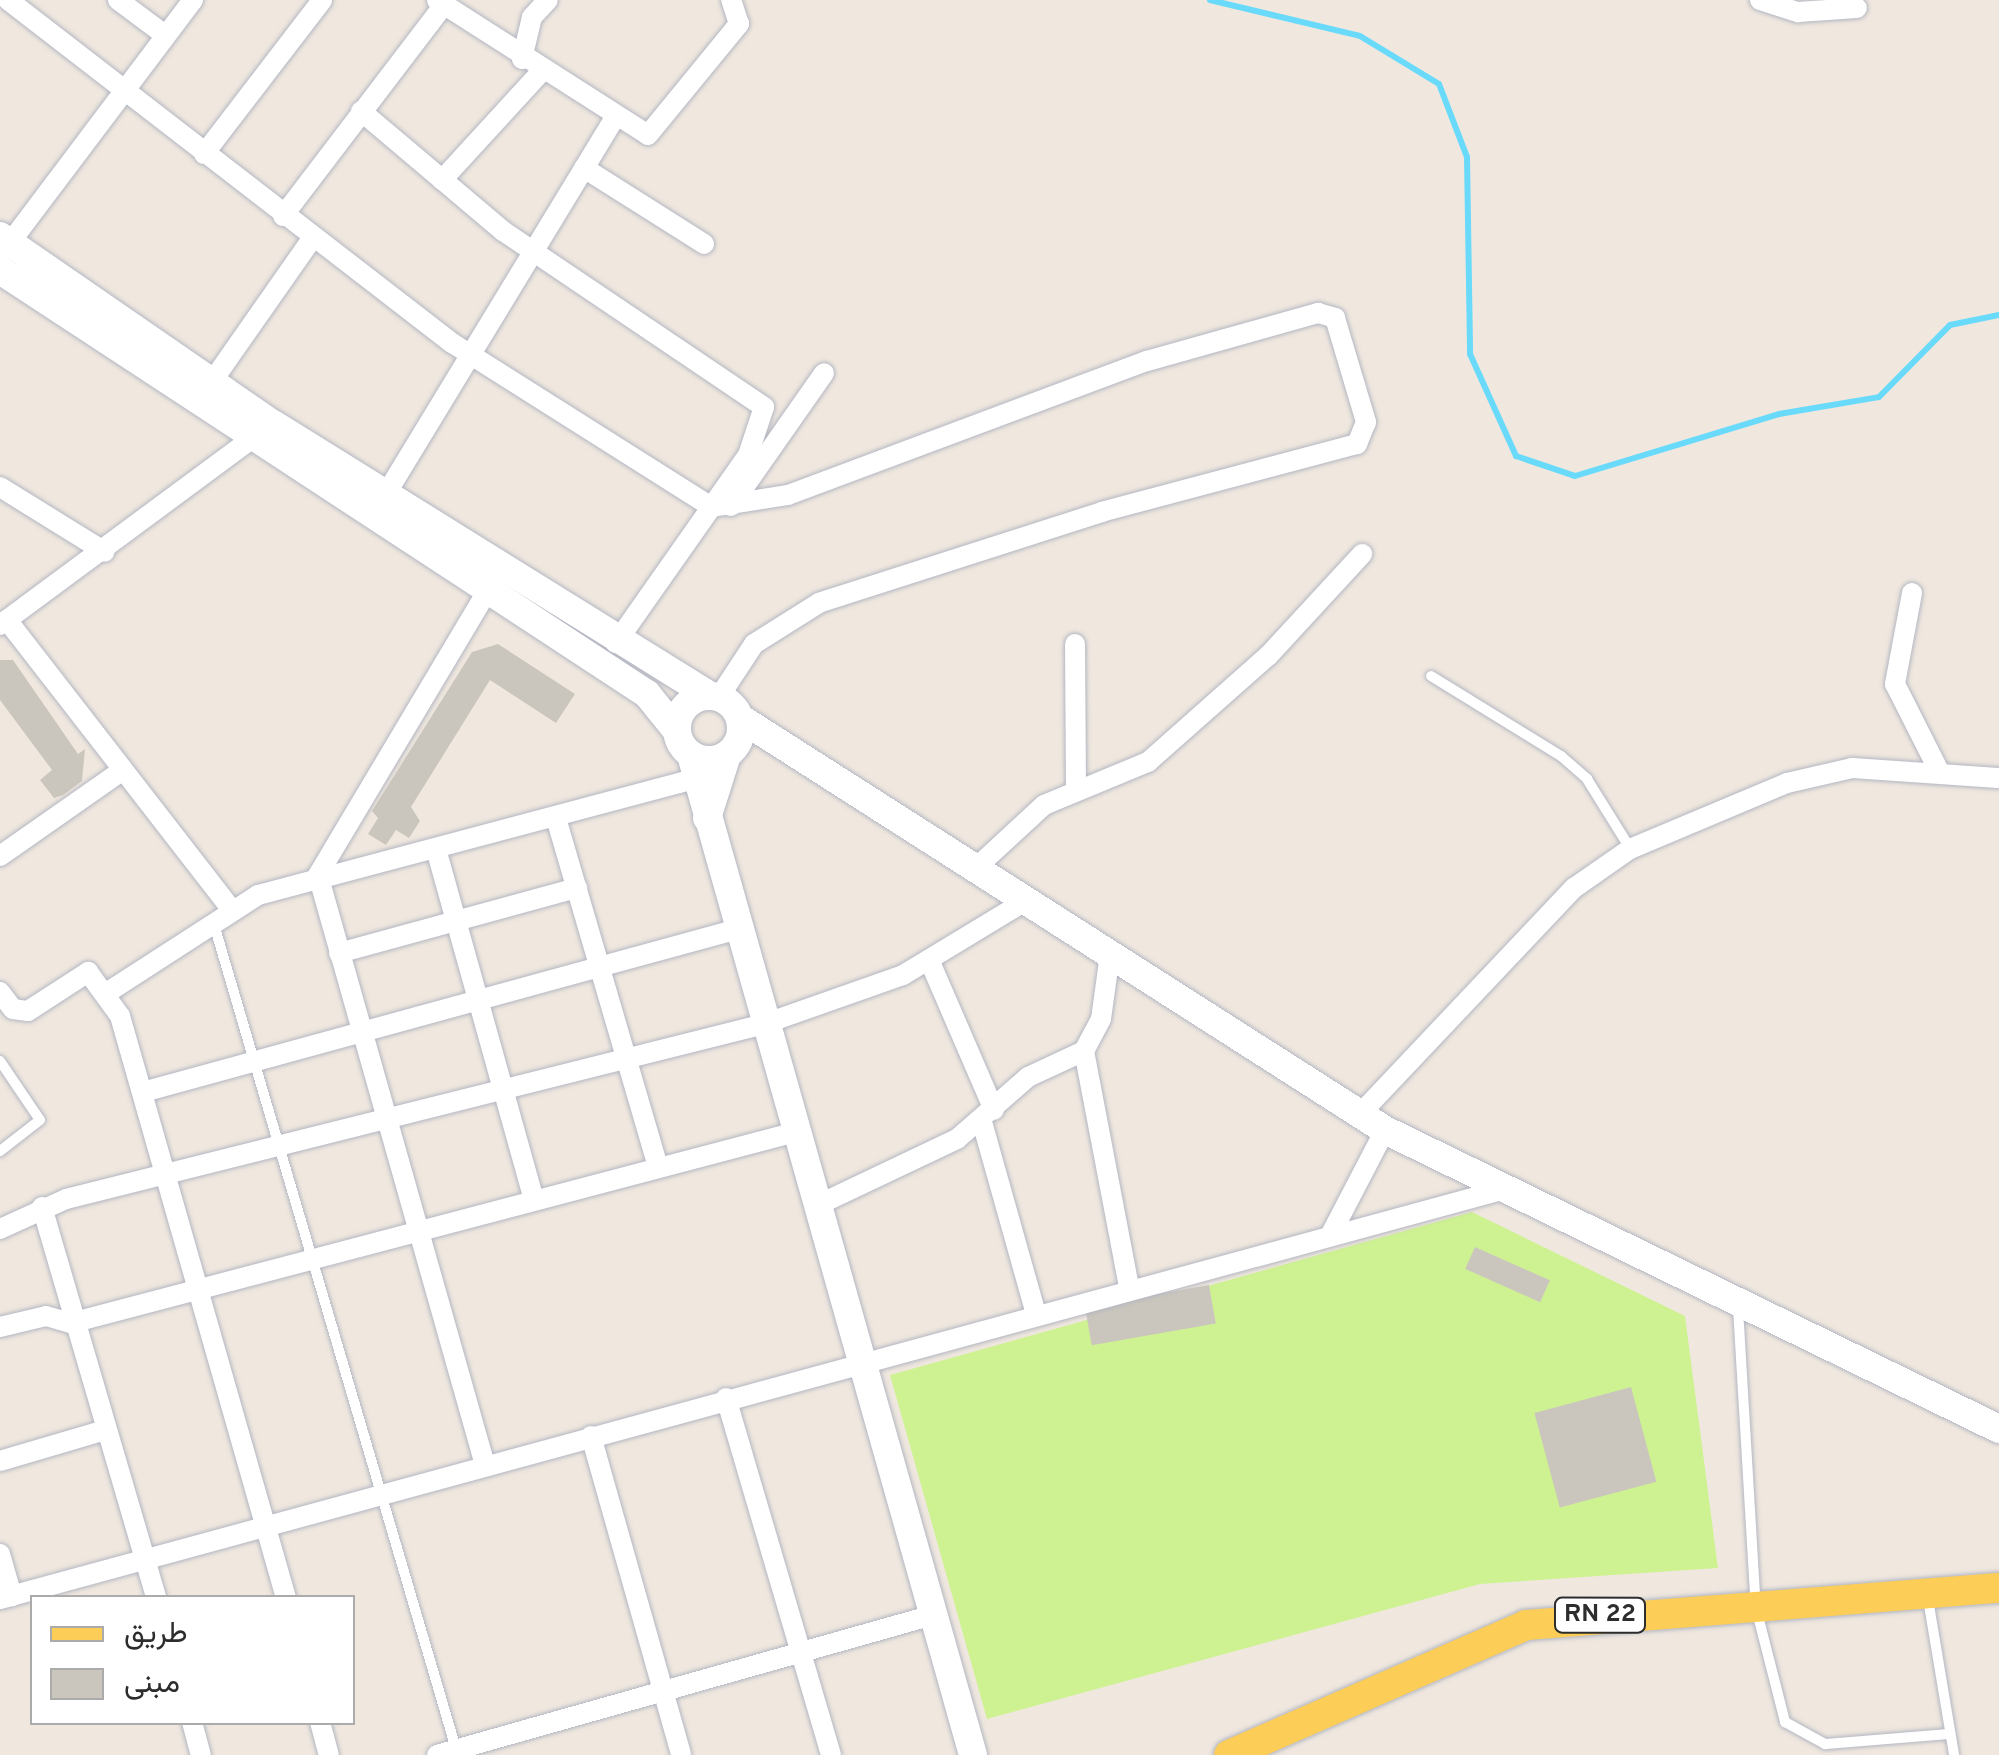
<!DOCTYPE html>
<meta charset="utf-8">
<style>
body{margin:0}
#map{position:relative;width:1999px;height:1755px;overflow:hidden;background:#f0e8df;font-family:Overpass,Vazirmatn,sans-serif}
div>[style]{position:absolute}
[style*='--x']{left:calc(var(--x)*1px);top:calc(var(--y)*1px);width:calc(var(--w)*1px);rotate:calc(var(--a)*1deg)}
.pitch>*{inset:0;background:#cef292}
.stream>*{height:6px;margin:-3px;padding:0 3px;transform-origin:3px;border-radius:3px;background:#6adafa}
.building>*{inset:0;background:#cbc6bd;transform-origin:0 0}
.roads{filter:drop-shadow(0 0 2px #b3b6c2) drop-shadow(0 0 2px #b3b6c2)}
.lane>*{height:10px;margin:-5px;padding:0 5px;transform-origin:5px;border-radius:5px;background:#fff}
.street>*{height:20px;margin:-10px;padding:0 10px;transform-origin:10px;border-radius:10px;background:#fff}
.secondary>*{height:28px;margin:-14px;padding:0 14px;transform-origin:14px;border-radius:14px;background:#fff}
.secondary>.ring{margin:-14px;padding:0;box-sizing:content-box;background:none;border:28px solid #fff;border-radius:50%}
.primary>*{height:30px;margin:-15px;padding:0 15px;transform-origin:15px;border-radius:15px;background:#fdce57}
span{translate:-50% -50%;white-space:nowrap;text-align:center;line-height:1.15;-webkit-text-stroke:8px #fff;paint-order:stroke}
.shield-label span{padding:2px 8px;background:#fff;border:2px solid;border-radius:8px;-webkit-text-stroke-width:0}
.shield-label{font-size:25px;color:#2d2d2d;font-weight:700}
.legend{position:absolute;left:30px;top:1595px;width:325px;height:130px;box-sizing:border-box;background:#fff;border:2px solid #ababab;margin:0;padding:12px 18px;list-style:none;font-size:30px;color:#2d2d2d}
.legend li{display:flex;align-items:center;gap:20px;height:50px}
.legend b{width:50px;border:2px solid #ababab}
</style>
<div id="map">
<div class="pitch">
<i style="clip-path:polygon(1472px 1212px,1685px 1316px,1718px 1568px,1480px 1584px,987px 1719px,890px 1375px)"></i>
</div>
<div class="stream">
<i style="--x:1210;--y:0;--w:154;--a:13.5"></i>
<i style="--x:1360;--y:36;--w:92;--a:31.3"></i>
<i style="--x:1439;--y:84;--w:78;--a:69"></i>
<i style="--x:1467;--y:157;--w:197;--a:89.1"></i>
<i style="--x:1470;--y:354;--w:112;--a:65.7"></i>
<i style="--x:1516;--y:456;--w:62;--a:18.7"></i>
<i style="--x:1575;--y:476;--w:213;--a:-16.9"></i>
<i style="--x:1779;--y:414;--w:101;--a:-9.6"></i>
<i style="--x:1879;--y:397;--w:101;--a:-45.4"></i>
<i style="--x:1950;--y:325;--w:50;--a:-11.5"></i>
</div>
<div class="building">
<i style="clip-path:polygon(498px 644px,575px 694px,556px 723px,490px 680px,411px 807px,420px 821px,409px 838px,396px 830px,386px 845px,368px 834px,378px 818px,372px 811px,472px 652px)"></i>
<i style="clip-path:polygon(0 660px,13px 660px,78px 754px,85px 749px,82px 781px,63px 795px,54px 798px,40px 780px,52px 770px,0 700px)"></i>
<i style="left:1475px;top:1247px;width:82px;height:24px;rotate:24deg"></i>
<i style="left:1209px;top:1285px;width:39px;height:126px;rotate:80deg"></i>
<i style="left:1631px;top:1387px;width:98px;height:100px;rotate:75deg"></i>
</div>
<div class="roads">
<div class="lane">
<i style="--x:1431;--y:676;--w:153;--a:31.6"></i>
<i style="--x:1561;--y:756;--w:35;--a:41"></i>
<i style="--x:1587;--y:779;--w:81;--a:58.1"></i>
<i style="--x:213;--y:921;--w:863;--a:73.64"></i>
<i style="--x:0;--y:1061;--w:71;--a:55.9"></i>
<i style="--x:40;--y:1120;--w:51;--a:142.2"></i>
<i style="--x:1738;--y:1308;--w:301;--a:86.6"></i>
<i style="--x:1756;--y:1608;--w:118;--a:75.7"></i>
<i style="--x:1785;--y:1722;--w:46;--a:28.8"></i>
<i style="--x:1825;--y:1744;--w:125;--a:-4.6"></i>
<i style="--x:1928;--y:1599;--w:158;--a:80.5"></i>
</div>
<div class="street">
<i style="--x:8;--y:0;--w:561;--a:37.69"></i>
<i style="--x:452;--y:343;--w:307;--a:32.3"></i>
<i style="--x:711;--y:507;--w:78;--a:-8.9"></i>
<i style="--x:788;--y:495;--w:383;--a:-20.5"></i>
<i style="--x:1147;--y:361;--w:178;--a:-15.7"></i>
<i style="--x:1318;--y:313;--w:18;--a:16"></i>
<i style="--x:1335;--y:318;--w:109;--a:73.4"></i>
<i style="--x:1366;--y:422;--w:24;--a:112"></i>
<i style="--x:1357;--y:444;--w:264;--a:165.1"></i>
<i style="--x:1102;--y:512;--w:297;--a:162.2"></i>
<i style="--x:819;--y:603;--w:77;--a:147.8"></i>
<i style="--x:754;--y:644;--w:64;--a:123.4"></i>
<i style="--x:118;--y:0;--w:59;--a:36.7"></i>
<i style="--x:437;--y:0;--w:250;--a:32.6"></i>
<i style="--x:648;--y:135;--w:144;--a:-50.7"></i>
<i style="--x:739;--y:24;--w:25;--a:-108"></i>
<i style="--x:1760;--y:0;--w:40;--a:18"></i>
<i style="--x:1798;--y:12;--w:59;--a:-3.9"></i>
<i style="--x:522;--y:59;--w:43;--a:-76.6"></i>
<i style="--x:532;--y:17;--w:23;--a:-47"></i>
<i style="--x:361;--y:111;--w:186;--a:40.2"></i>
<i style="--x:503;--y:231;--w:315;--a:34"></i>
<i style="--x:764;--y:407;--w:51;--a:108.4"></i>
<i style="--x:748;--y:455;--w:230;--a:125.1"></i>
<i style="--x:204;--y:154;--w:194;--a:-52.5"></i>
<i style="--x:584;--y:168;--w:142;--a:32.3"></i>
<i style="--x:442;--y:180;--w:147;--a:-47.5"></i>
<i style="--x:283;--y:216;--w:265;--a:-52.7"></i>
<i style="--x:0;--y:256;--w:321;--a:-53"></i>
<i style="--x:211;--y:383;--w:174;--a:-55"></i>
<i style="--x:0;--y:487;--w:123;--a:31.8"></i>
<i style="--x:386;--y:494;--w:439;--a:-58.7"></i>
<i style="--x:731;--y:506;--w:162;--a:-55"></i>
<i style="--x:1912;--y:593;--w:93;--a:100.6"></i>
<i style="--x:1895;--y:684;--w:100;--a:63.2"></i>
<i style="--x:7;--y:620;--w:363;--a:52.2"></i>
<i style="--x:0;--y:625;--w:328;--a:-36.5"></i>
<i style="--x:1075;--y:644;--w:147;--a:89.6"></i>
<i style="--x:556;--y:818;--w:364;--a:73.7"></i>
<i style="--x:436;--y:849;--w:361;--a:74.4"></i>
<i style="--x:0;--y:856;--w:150;--a:-35"></i>
<i style="--x:978;--y:866;--w:90;--a:-42.7"></i>
<i style="--x:1044;--y:805;--w:113;--a:-22.5"></i>
<i style="--x:1148;--y:762;--w:160;--a:-41.5"></i>
<i style="--x:1268;--y:656;--w:139;--a:-47.3"></i>
<i style="--x:339;--y:953;--w:247;--a:-15.3"></i>
<i style="--x:930;--y:962;--w:161;--a:66.6"></i>
<i style="--x:0;--y:992;--w:21;--a:53"></i>
<i style="--x:13;--y:1009;--w:15;--a:8"></i>
<i style="--x:28;--y:1011;--w:72;--a:-33"></i>
<i style="--x:88;--y:972;--w:54;--a:54"></i>
<i style="--x:120;--y:1016;--w:605;--a:74.08"></i>
<i style="--x:108;--y:992;--w:179;--a:-32.9"></i>
<i style="--x:258;--y:895;--w:451;--a:-14.9"></i>
<i style="--x:1084;--y:1051;--w:239;--a:79.2"></i>
<i style="--x:143;--y:1092;--w:617;--a:-15.32"></i>
<i style="--x:1360;--y:1114;--w:311;--a:-46.6"></i>
<i style="--x:1574;--y:888;--w:68;--a:-34.9"></i>
<i style="--x:1630;--y:849;--w:170;--a:-22.8"></i>
<i style="--x:1787;--y:783;--w:67;--a:-13"></i>
<i style="--x:1852;--y:768;--w:147;--a:3.9"></i>
<i style="--x:982;--y:1122;--w:196;--a:74.3"></i>
<i style="--x:818;--y:1205;--w:154;--a:-25.4"></i>
<i style="--x:957;--y:1139;--w:94;--a:-41.1"></i>
<i style="--x:1028;--y:1077;--w:62;--a:-24.9"></i>
<i style="--x:1084;--y:1051;--w:36;--a:-62"></i>
<i style="--x:1101;--y:1019;--w:66;--a:-82.1"></i>
<i style="--x:42;--y:1207;--w:407;--a:73.7"></i>
<i style="--x:0;--y:1229;--w:72;--a:-24.4"></i>
<i style="--x:66;--y:1199;--w:720;--a:-14.07"></i>
<i style="--x:764;--y:1024;--w:147;--a:-19.4"></i>
<i style="--x:903;--y:975;--w:145;--a:-31.2"></i>
<i style="--x:1332;--y:1232;--w:115;--a:-62.5"></i>
<i style="--x:0;--y:1327;--w:47;--a:-13.4"></i>
<i style="--x:46;--y:1316;--w:26;--a:16"></i>
<i style="--x:71;--y:1323;--w:750;--a:-14.76"></i>
<i style="--x:726;--y:1398;--w:372;--a:73.6"></i>
<i style="--x:591;--y:1436;--w:331;--a:74.2"></i>
<i style="--x:0;--y:1461;--w:109;--a:-16.4"></i>
<i style="--x:485;--y:1465;--w:613;--a:-105.8"></i>
<i style="--x:318;--y:875;--w:330;--a:-59.2"></i>
<i style="--x:0;--y:1554;--w:44;--a:74.1"></i>
<i style="--x:0;--y:1599;--w:1553;--a:-15.24"></i>
<i style="--x:192;--y:1722;--w:34;--a:75"></i>
<i style="--x:320;--y:1722;--w:34;--a:75"></i>
<i style="--x:437;--y:1755;--w:515;--a:-15.76"></i>
</div>
<div class="secondary">
<i style="--x:0;--y:236;--w:331;--a:34.6"></i>
<i style="--x:273;--y:424;--w:513;--a:31.86"></i>
<i style="--x:0;--y:270;--w:774;--a:33.24"></i>
<i style="--x:647;--y:694;--w:46;--a:51.1"></i>
<i class="ring" style="left:677px;top:696px;width:36px;height:36px"></i>
<i style="--x:740;--y:718;--w:765;--a:32.57"></i>
<i style="--x:1385;--y:1130;--w:683;--a:25.96"></i>
<i style="--x:691;--y:755;--w:1039;--a:74.25"></i>
<i style="--x:707;--y:818;--w:66;--a:-72.4"></i>
</div>
<div class="primary">
<i style="--x:1229;--y:1755;--w:324;--a:-23.6"></i>
<i style="--x:1526;--y:1625;--w:474;--a:-4.5"></i>
</div>
</div>
<div class="shield-label">
<span style="left:1600px;top:1615px">RN 22</span>
</div>
<ul class="legend">
<li><b style="height:12px;background:#fdce57"></b>طريق</li>
<li><b style="height:28px;background:#cbc6bd"></b>مبنى</li>
</ul>
</div>
